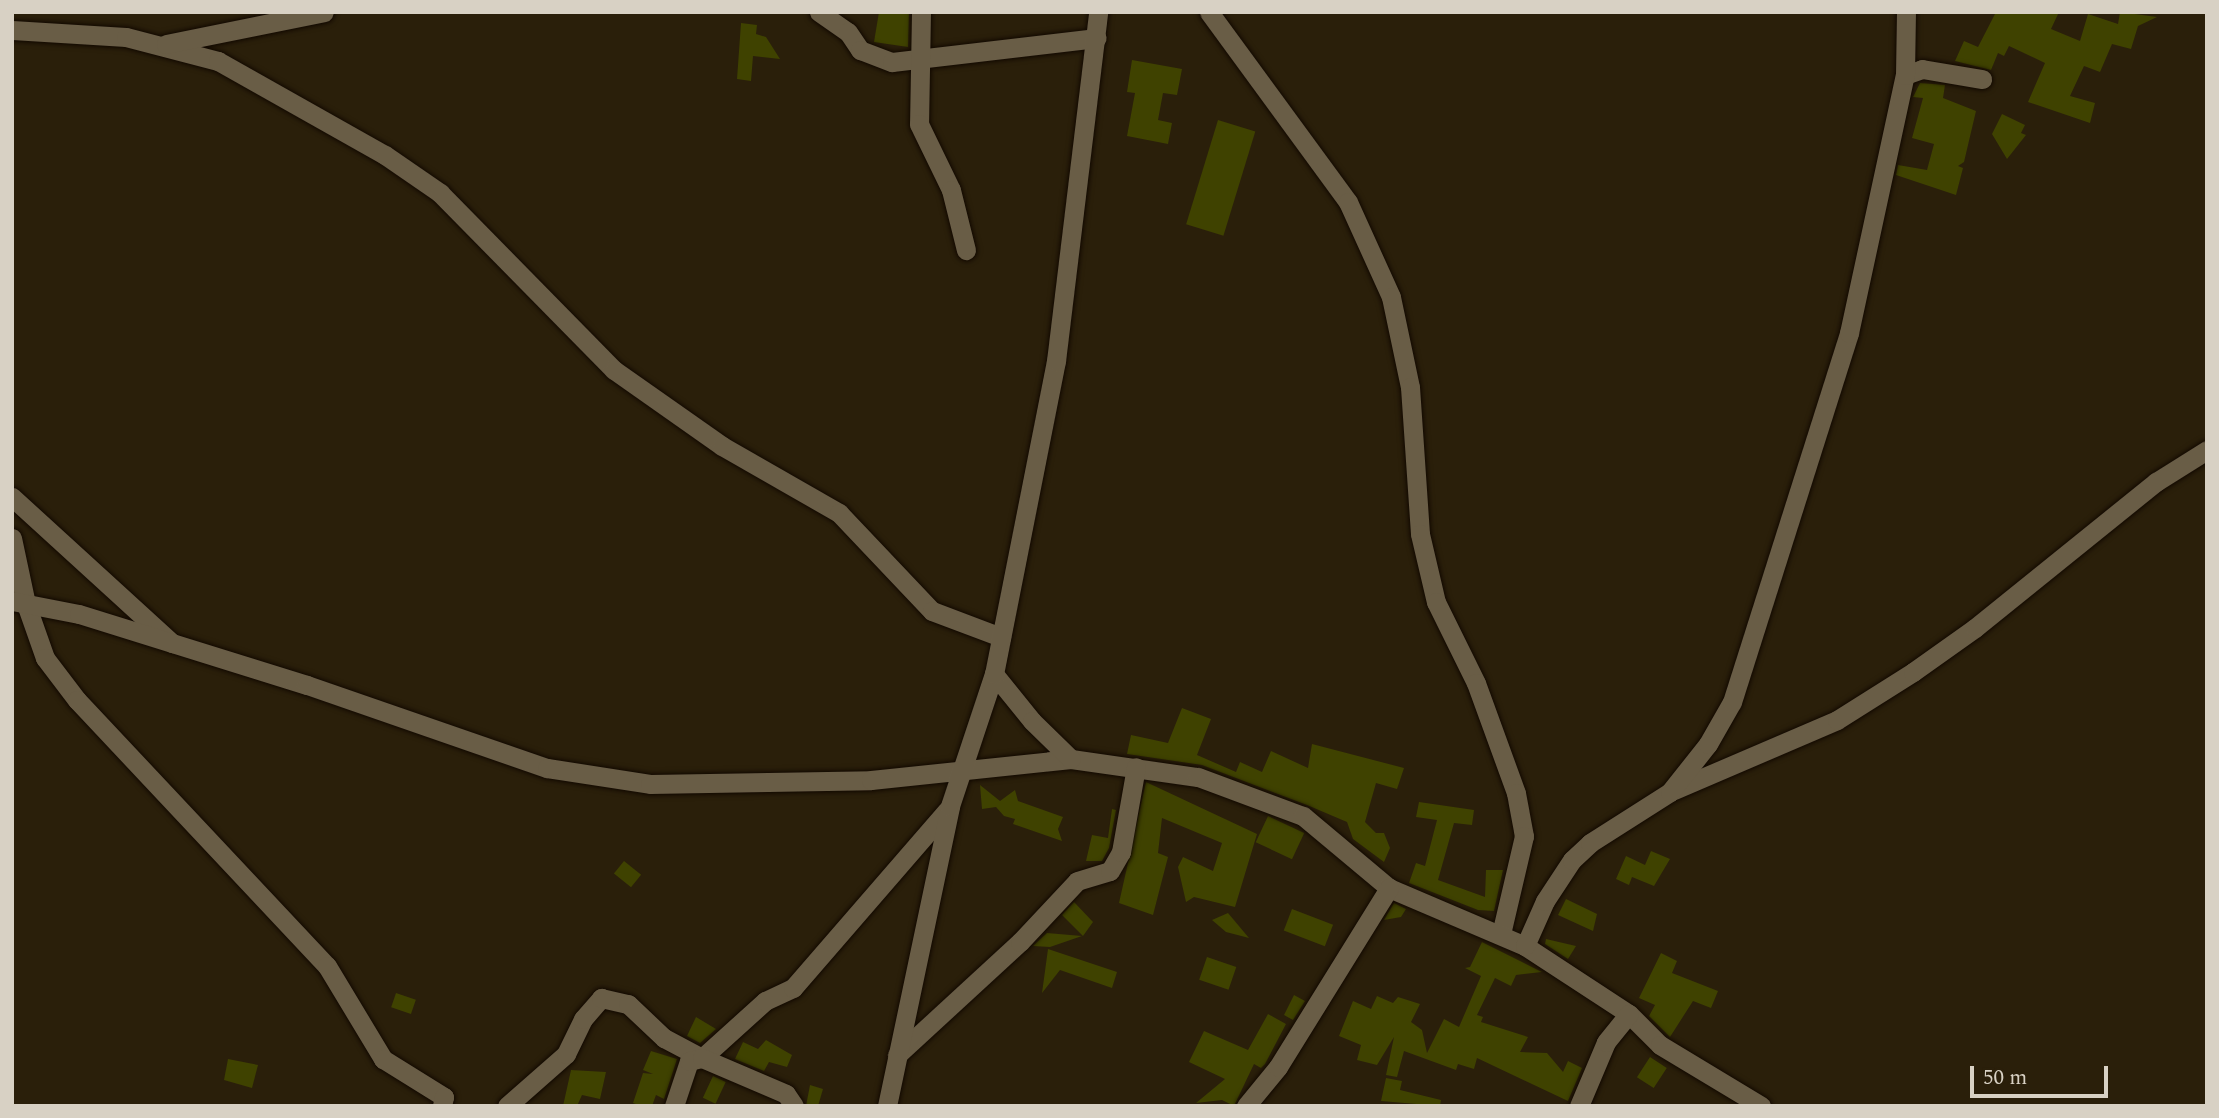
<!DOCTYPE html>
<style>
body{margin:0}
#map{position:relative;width:2219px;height:1118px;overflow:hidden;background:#2a1f0a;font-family:Spectral,serif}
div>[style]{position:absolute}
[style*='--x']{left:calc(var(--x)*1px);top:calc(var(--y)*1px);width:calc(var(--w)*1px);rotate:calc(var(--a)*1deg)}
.building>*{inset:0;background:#3f4200;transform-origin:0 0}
.roads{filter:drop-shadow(0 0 2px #120900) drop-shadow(0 0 2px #120900)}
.minor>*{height:19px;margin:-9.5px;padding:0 9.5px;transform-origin:9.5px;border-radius:9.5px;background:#695d46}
span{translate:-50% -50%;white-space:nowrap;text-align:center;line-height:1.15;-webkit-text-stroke:6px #2a1f0a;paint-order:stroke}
.frame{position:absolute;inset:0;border:14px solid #d8d1c4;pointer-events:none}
.scale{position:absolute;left:1970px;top:1066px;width:138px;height:32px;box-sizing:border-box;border:4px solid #d8d1c4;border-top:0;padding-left:9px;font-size:21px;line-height:24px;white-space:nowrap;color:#d8d1c4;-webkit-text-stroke:5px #2a1f0a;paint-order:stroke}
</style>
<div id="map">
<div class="building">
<i style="clip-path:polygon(879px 12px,909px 12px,908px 47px,874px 42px)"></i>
<i style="clip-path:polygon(1996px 12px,2059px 12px,2051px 29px,2080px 41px,2088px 14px,2118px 24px,2120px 12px,2157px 17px,2138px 26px,2131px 49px,2112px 44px,2100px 72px,2084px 66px,2070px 96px,2095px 103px,2090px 123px,2028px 102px,2045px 63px,2009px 46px,2004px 56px,1998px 53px,1991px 70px,1955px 61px,1964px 41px,1978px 47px)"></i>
<i style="clip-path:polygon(741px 23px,757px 25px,756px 34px,766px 37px,780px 59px,753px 56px,751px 81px,737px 79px)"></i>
<i style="clip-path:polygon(1132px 60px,1182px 69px,1177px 95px,1163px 93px,1158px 120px,1172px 123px,1168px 144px,1127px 136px,1135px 93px,1127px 92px)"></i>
<i style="clip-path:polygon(1920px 83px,1945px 85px,1943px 98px,1976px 111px,1964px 162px,1958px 166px,1963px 168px,1956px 195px,1896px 175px,1898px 165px,1927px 170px,1934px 144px,1912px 138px,1923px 98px,1913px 97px)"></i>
<i style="clip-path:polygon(2002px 114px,2025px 125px,2021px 133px,2026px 135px,2007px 159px,1992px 134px)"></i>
<i style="left:1218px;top:120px;width:39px;height:109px;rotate:17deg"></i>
<i style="clip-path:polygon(1182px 708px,1211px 719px,1197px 755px,1236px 772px,1240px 762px,1262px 772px,1271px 751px,1308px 768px,1312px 744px,1404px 768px,1397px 789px,1376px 783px,1365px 822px,1376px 833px,1384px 833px,1390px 848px,1384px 862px,1353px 839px,1347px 822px,1307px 805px,1202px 765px,1127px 754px,1131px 735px,1168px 743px)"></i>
<i style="clip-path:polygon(1146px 782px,1257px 834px,1235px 907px,1194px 897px,1186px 902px,1178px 867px,1183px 857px,1213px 871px,1222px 843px,1162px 818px,1158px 853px,1168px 857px,1153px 915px,1119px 903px)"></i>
<i style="clip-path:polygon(980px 785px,1000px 801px,1015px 790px,1018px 801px,1063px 817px,1058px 829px,1062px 841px,1013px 824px,1015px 819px,1004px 816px,996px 807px,982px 809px)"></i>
<i style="clip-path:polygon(1419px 802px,1474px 810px,1472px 825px,1454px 823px,1438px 880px,1485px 897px,1486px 870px,1503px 870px,1494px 911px,1478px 910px,1409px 883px,1416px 863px,1425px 866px,1437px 820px,1416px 817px)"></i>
<i style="clip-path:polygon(1112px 809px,1116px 810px,1109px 848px,1102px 861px,1086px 861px,1092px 835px,1108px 838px)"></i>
<i style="left:1268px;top:816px;width:40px;height:29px;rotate:25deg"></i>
<i style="clip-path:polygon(1651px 851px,1670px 859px,1654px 886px,1632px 877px,1629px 885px,1616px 879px,1626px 856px,1645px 865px)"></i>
<i style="left:624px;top:861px;width:22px;height:16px;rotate:39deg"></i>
<i style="clip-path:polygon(1566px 899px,1597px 914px,1593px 931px,1558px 915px)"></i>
<i style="clip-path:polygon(1074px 902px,1093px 922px,1083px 936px,1062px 915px)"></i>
<i style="clip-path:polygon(1394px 903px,1406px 909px,1401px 917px,1384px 920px)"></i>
<i style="left:1292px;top:909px;width:44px;height:23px;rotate:21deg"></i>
<i style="clip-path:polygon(1228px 913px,1249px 938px,1226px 932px,1212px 920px)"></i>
<i style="clip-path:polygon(1047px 933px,1082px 936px,1050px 947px,1033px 946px)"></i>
<i style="clip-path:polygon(1546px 939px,1576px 946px,1568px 959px,1545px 944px)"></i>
<i style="clip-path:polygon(1482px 942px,1542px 972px,1516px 975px,1511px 986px,1495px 978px,1477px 1015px,1483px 1017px,1481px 1022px,1528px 1037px,1520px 1052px,1547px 1053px,1563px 1072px,1568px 1061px,1582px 1068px,1568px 1101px,1477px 1058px,1474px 1069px,1458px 1064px,1456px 1070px,1404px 1051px,1397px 1077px,1386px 1075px,1394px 1037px,1377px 1065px,1357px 1060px,1361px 1045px,1339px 1036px,1353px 1001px,1371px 1009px,1377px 996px,1393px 1003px,1398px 997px,1420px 1004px,1411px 1022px,1422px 1030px,1427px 1053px,1444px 1019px,1459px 1027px,1481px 976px,1465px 968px,1470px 967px)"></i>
<i style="clip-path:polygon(1048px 949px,1117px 972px,1112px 988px,1060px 970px,1042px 993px)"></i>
<i style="clip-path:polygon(1661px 953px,1677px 961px,1672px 973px,1718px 991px,1711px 1008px,1693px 1001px,1670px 1037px,1649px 1016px,1655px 1005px,1639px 998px)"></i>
<i style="left:1207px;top:957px;width:31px;height:24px;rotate:19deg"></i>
<i style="left:396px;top:993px;width:21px;height:15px;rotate:19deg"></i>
<i style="clip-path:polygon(1294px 995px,1305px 1001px,1293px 1020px,1284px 1015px)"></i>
<i style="clip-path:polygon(1268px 1014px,1286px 1024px,1265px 1064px,1261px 1068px,1254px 1064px,1234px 1106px,1222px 1100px,1196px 1103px,1225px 1079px,1189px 1062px,1204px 1031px,1248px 1050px)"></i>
<i style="clip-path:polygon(696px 1017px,716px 1029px,700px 1043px,687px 1036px)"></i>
<i style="clip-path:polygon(766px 1040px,792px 1055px,787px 1067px,769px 1062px,764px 1071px,735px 1059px,743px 1042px,758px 1049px)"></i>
<i style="clip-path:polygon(651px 1051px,677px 1059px,664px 1099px,656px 1095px,652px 1106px,641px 1106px,633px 1103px,643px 1073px,653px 1074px,643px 1070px)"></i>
<i style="left:1650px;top:1057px;width:20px;height:24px;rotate:33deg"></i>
<i style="clip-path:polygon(228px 1059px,258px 1065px,252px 1088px,224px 1080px)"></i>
<i style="clip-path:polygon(571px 1070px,606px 1072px,600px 1099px,582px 1095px,577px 1106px,563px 1106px)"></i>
<i style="left:713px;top:1076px;width:14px;height:24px;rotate:25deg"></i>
<i style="clip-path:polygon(1386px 1078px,1402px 1081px,1400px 1090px,1441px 1100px,1440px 1106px,1381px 1101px)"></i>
<i style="clip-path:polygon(810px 1085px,823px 1089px,818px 1106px,806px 1106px)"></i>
</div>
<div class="roads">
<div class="minor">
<i style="--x:819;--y:12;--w:35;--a:35"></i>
<i style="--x:848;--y:32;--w:22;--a:56"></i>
<i style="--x:860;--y:50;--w:34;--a:21"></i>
<i style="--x:892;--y:62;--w:206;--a:-6.7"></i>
<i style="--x:921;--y:12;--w:112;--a:91"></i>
<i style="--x:919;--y:124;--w:73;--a:64.1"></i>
<i style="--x:951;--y:190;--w:62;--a:76"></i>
<i style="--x:1209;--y:12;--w:235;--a:53.8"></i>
<i style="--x:1348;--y:202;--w:104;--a:65.6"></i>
<i style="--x:1391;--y:297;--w:92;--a:78.1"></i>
<i style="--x:1410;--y:387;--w:147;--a:86.1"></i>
<i style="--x:1420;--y:534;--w:70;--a:76.8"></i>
<i style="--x:1436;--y:602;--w:90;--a:63.7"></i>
<i style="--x:1476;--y:683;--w:117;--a:70"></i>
<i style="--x:1516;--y:793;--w:44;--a:79.5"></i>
<i style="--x:1524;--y:836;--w:101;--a:103.2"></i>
<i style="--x:12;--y:30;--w:114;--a:3.5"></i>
<i style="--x:126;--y:37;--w:95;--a:14.6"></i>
<i style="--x:218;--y:61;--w:192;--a:29.4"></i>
<i style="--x:385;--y:155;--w:67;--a:34.6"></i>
<i style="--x:440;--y:193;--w:248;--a:45.5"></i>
<i style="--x:614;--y:370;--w:132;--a:35.1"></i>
<i style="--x:722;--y:446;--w:135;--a:29.8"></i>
<i style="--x:839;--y:513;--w:135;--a:46.5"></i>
<i style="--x:932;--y:611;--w:74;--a:20.6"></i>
<i style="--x:166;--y:44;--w:161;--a:-11.4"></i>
<i style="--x:1905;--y:75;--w:18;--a:-19"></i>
<i style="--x:1922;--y:69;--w:61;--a:9.5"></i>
<i style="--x:12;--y:497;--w:217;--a:42.4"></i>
<i style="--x:12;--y:538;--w:67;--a:78"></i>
<i style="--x:26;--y:604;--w:57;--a:70.6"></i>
<i style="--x:45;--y:658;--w:53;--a:52.7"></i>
<i style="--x:77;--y:700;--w:365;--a:46.8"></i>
<i style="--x:327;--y:966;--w:109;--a:58.9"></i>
<i style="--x:383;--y:1059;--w:72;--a:31.9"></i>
<i style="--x:444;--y:1097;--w:9;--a:103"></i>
<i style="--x:12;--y:601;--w:68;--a:11"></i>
<i style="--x:79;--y:614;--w:239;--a:17.3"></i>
<i style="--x:307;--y:685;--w:254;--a:19.1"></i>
<i style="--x:547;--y:768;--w:104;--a:8.8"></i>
<i style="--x:650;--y:784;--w:221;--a:-1"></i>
<i style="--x:871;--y:780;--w:201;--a:-6"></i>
<i style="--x:1071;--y:759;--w:128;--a:8.1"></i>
<i style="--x:1198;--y:777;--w:112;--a:20.4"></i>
<i style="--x:1303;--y:816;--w:112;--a:39.9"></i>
<i style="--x:1389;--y:888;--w:148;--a:23.1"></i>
<i style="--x:1525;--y:946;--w:124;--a:33.2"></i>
<i style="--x:1629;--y:1014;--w:44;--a:45"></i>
<i style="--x:1660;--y:1045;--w:118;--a:31.1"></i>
<i style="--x:994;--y:674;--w:60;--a:51"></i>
<i style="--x:1032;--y:721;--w:54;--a:44.3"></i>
<i style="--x:1674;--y:790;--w:177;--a:-23.2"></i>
<i style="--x:1837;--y:720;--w:90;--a:-32.3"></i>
<i style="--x:1913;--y:672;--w:76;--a:-35.4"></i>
<i style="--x:1975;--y:628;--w:233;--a:-38.9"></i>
<i style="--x:2156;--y:482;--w:60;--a:-32.1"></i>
<i style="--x:1525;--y:946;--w:49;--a:-66"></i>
<i style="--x:1545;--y:901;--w:49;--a:-56.6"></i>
<i style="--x:1572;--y:860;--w:25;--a:-43"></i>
<i style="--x:1590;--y:843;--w:95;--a:-32.5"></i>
<i style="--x:1670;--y:792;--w:61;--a:-51.6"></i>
<i style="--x:1708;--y:744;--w:48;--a:-60.3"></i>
<i style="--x:1732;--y:702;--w:387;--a:-72.4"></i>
<i style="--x:1849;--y:333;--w:264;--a:-77.8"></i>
<i style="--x:1905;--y:75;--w:63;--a:-89.1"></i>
<i style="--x:897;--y:1055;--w:167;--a:-42.6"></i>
<i style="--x:1020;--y:942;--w:83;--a:-46.9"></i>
<i style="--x:1077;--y:881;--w:34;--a:-17"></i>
<i style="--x:1110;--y:871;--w:22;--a:-60"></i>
<i style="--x:1121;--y:852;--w:86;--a:-80"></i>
<i style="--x:507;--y:1106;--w:79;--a:-41.4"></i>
<i style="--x:566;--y:1054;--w:39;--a:-64"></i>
<i style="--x:583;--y:1019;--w:28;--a:-49"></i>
<i style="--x:601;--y:998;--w:28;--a:13"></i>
<i style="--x:628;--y:1004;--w:50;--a:43.4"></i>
<i style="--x:664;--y:1038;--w:43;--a:27.8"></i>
<i style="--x:702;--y:1058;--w:85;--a:-42.1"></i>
<i style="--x:765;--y:1001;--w:31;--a:-25"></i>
<i style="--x:793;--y:988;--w:235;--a:-49.1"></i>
<i style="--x:674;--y:1106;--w:47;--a:-71.6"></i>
<i style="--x:689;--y:1061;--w:13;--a:-13"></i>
<i style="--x:702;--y:1058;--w:91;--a:23.2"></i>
<i style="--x:786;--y:1094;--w:14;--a:56"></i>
<i style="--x:887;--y:1106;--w:307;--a:-78.1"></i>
<i style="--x:950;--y:806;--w:139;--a:-71.6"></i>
<i style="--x:994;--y:674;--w:319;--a:-78.8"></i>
<i style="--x:1056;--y:361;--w:352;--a:-83.1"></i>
<i style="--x:1246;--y:1106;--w:50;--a:-50.6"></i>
<i style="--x:1278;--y:1067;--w:211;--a:-58.2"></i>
<i style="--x:1579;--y:1106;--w:69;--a:-67.1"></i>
<i style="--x:1606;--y:1042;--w:36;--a:-51"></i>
</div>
</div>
<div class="frame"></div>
<div class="scale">50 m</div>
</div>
